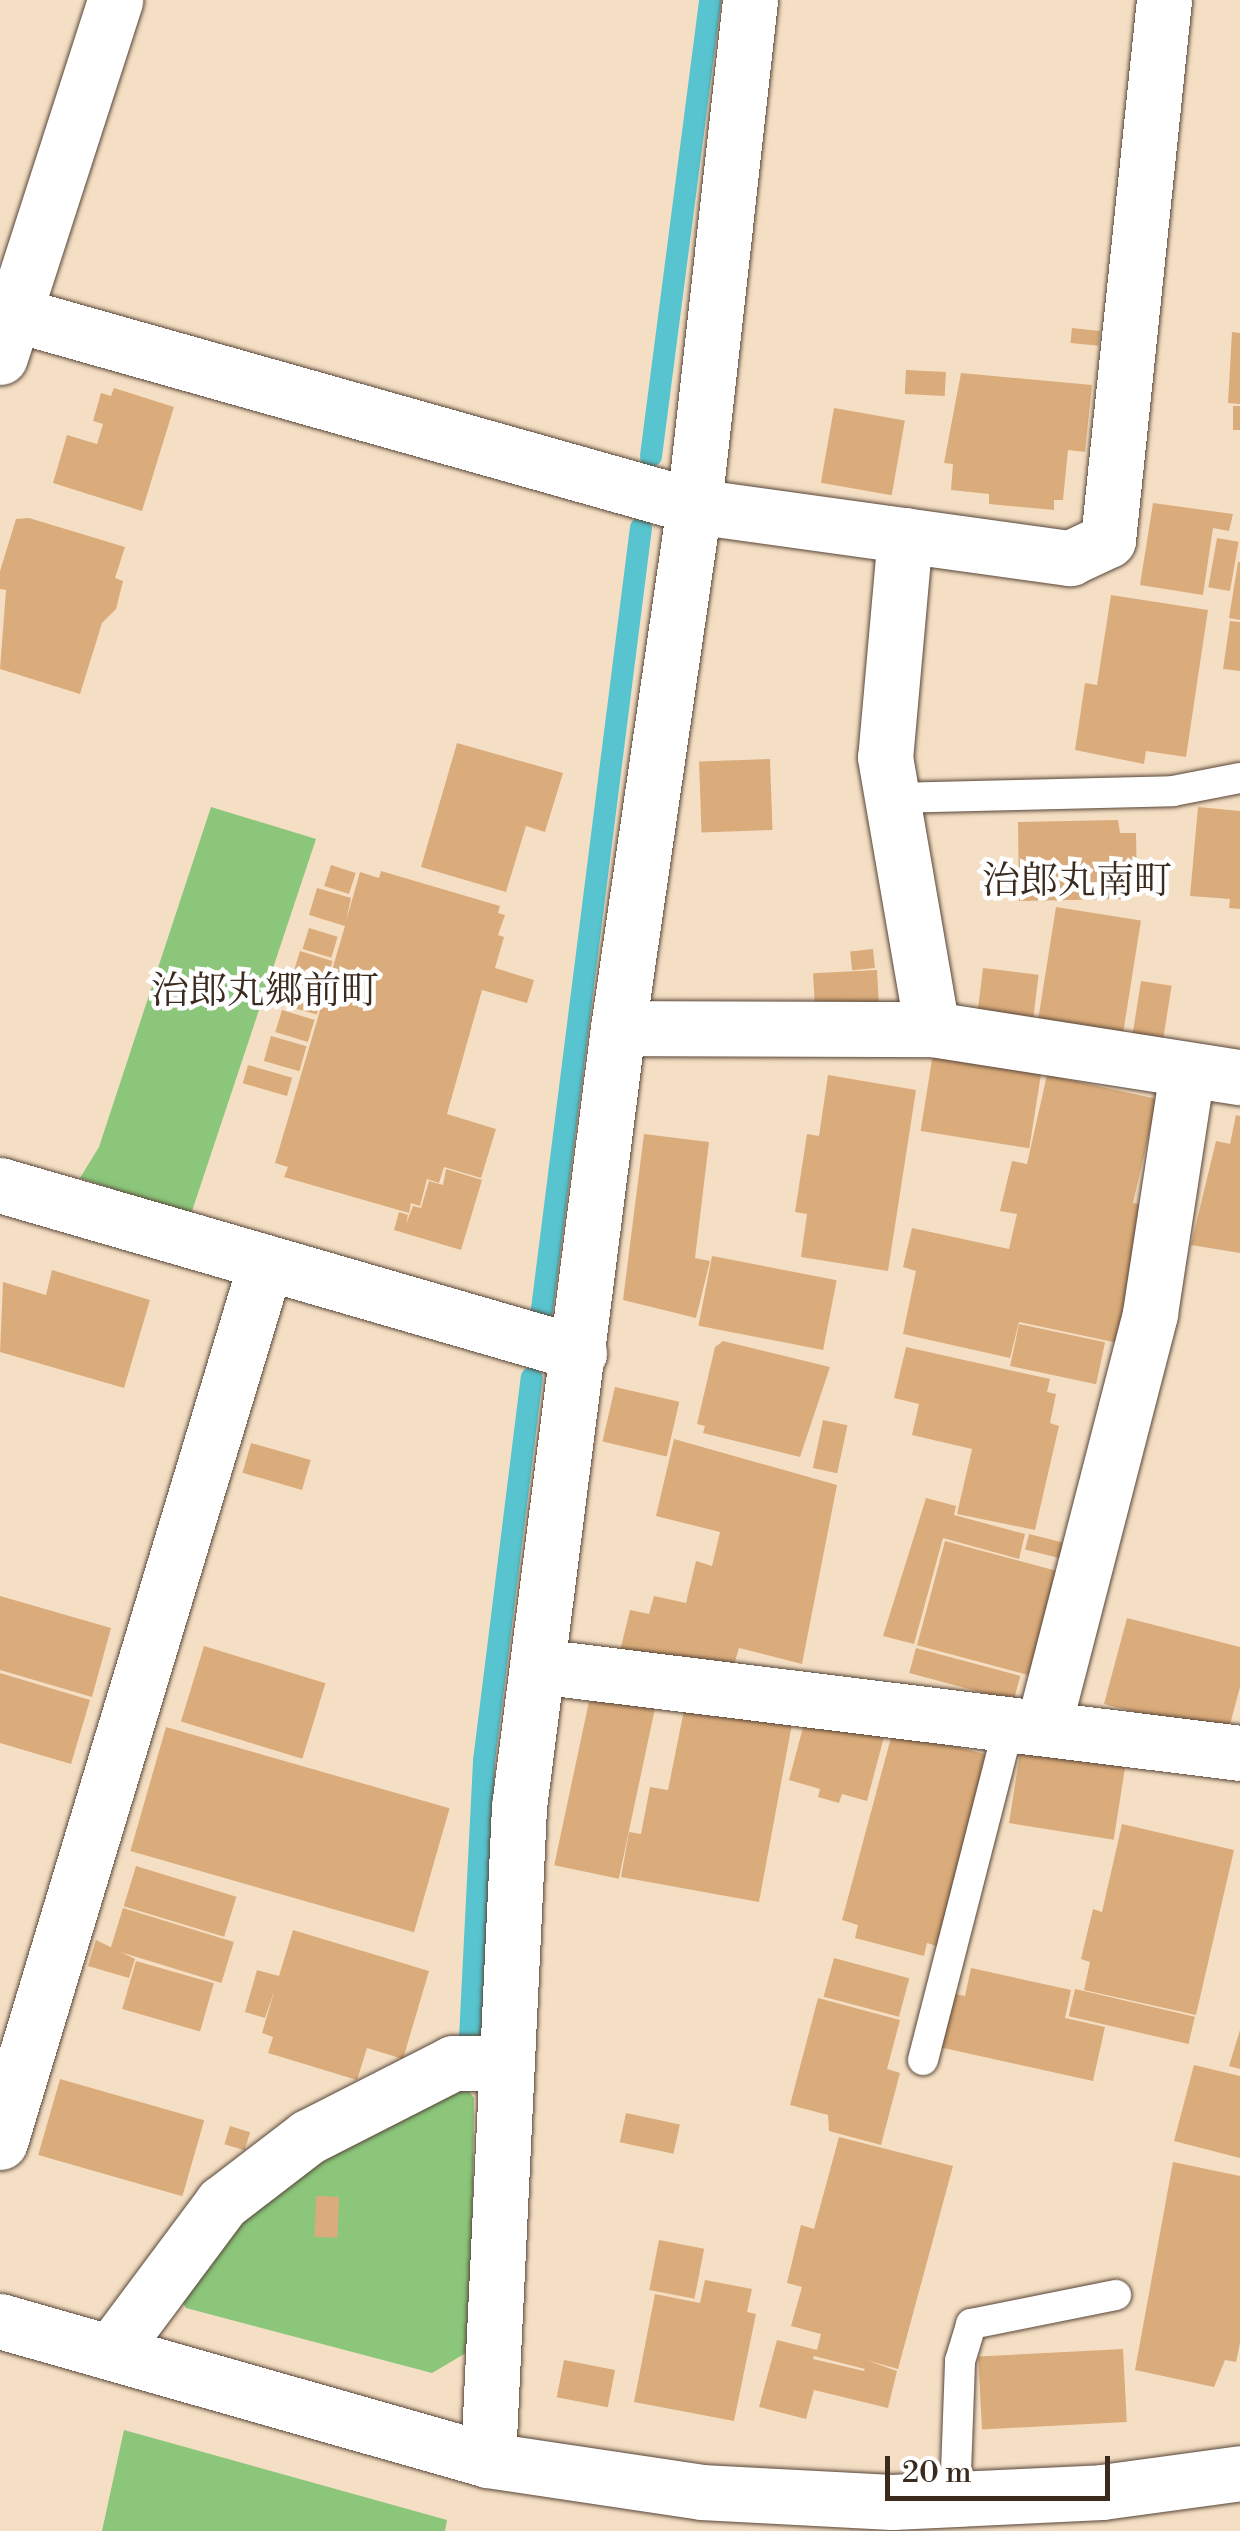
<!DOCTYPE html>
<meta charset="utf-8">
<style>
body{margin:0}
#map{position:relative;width:1240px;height:2531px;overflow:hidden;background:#f5dfc4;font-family:"Libre Bodoni","Noto Serif JP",serif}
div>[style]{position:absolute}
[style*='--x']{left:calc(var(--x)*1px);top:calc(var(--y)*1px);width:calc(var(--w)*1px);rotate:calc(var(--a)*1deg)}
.green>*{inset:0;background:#8bc67b}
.stream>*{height:22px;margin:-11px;padding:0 11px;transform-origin:11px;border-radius:11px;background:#57c4cf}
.building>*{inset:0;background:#dbac7b;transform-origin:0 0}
.roads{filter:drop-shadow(0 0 2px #574537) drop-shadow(0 0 2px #574537)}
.lane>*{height:30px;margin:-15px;padding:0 15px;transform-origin:15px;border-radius:15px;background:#fff}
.street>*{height:55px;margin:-27.5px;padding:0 27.5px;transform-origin:27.5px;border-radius:27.5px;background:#fff}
.secondary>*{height:55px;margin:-27.5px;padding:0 27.5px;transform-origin:27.5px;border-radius:27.5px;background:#fff}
span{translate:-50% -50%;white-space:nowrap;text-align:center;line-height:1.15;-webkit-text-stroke:9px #fff;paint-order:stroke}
.quarter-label{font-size:38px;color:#3b2a1e}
.scale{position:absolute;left:885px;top:2456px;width:225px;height:45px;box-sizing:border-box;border:5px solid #3b2a1e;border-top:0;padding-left:12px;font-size:30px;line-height:35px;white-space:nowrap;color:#3b2a1e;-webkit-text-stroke:8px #fff;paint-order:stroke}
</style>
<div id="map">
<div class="green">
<i style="clip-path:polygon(211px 807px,316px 839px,191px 1214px,80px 1178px,99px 1147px)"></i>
<i style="clip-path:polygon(467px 2088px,474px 2098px,471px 2350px,432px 2373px,186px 2308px,176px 2292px,231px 2218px,311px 2156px,440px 2089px)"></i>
<i style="clip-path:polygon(124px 2430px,447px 2520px,445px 2531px,102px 2531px)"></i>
</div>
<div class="stream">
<i style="--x:651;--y:456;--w:460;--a:-82.6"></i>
<i style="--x:542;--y:1309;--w:787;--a:-82.78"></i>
<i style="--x:470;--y:2038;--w:277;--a:-87.1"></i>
<i style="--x:484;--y:1761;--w:386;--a:-82.9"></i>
</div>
<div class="building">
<i style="left:1072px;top:328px;width:28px;height:15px;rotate:6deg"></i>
<i style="clip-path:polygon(1232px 332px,1240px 333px,1240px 404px,1228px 403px)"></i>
<i style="left:906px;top:370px;width:40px;height:24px;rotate:3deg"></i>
<i style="clip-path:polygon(961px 373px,1092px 385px,1085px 452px,1068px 450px,1063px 500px,1054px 500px,1054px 510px,989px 504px,989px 494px,951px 490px,953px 464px,944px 463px)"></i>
<i style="clip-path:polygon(114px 388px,174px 407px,142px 511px,53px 483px,67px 435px,97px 444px,103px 424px,93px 421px,101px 393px,111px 396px)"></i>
<i style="left:1233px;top:406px;width:7px;height:24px"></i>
<i style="left:834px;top:408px;width:72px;height:76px;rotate:10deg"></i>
<i style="clip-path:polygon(1153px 503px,1233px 514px,1229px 531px,1213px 528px,1203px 595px,1140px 585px)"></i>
<i style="clip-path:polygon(29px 518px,125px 547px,115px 578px,123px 581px,116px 609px,102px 623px,80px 694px,0 669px,6px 590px,0 589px,0 571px,16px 519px)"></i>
<i style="left:1217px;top:538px;width:22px;height:50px;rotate:10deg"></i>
<i style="clip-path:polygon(1238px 562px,1240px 562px,1240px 620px,1229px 618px)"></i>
<i style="clip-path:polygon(1111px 595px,1208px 610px,1186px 757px,1146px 751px,1144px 764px,1075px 750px,1085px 683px,1097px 685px)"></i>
<i style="clip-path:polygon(1230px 621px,1240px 622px,1240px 671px,1223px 669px)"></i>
<i style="clip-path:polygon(457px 743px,563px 773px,545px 832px,526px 826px,506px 892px,421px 867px)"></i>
<i style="left:770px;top:759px;width:71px;height:71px;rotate:88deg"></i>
<i style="clip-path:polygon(1198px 807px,1240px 811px,1240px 909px,1229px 908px,1230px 899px,1190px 896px)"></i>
<i style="clip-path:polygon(1118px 820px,1120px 833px,1136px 833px,1137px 890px,1120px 891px,1121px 899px,1019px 901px,1018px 822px)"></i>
<i style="left:331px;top:865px;width:26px;height:22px;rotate:18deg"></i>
<i style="clip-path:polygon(381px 871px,500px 906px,498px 913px,505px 915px,498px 935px,504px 937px,495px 968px,534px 980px,527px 1003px,482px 990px,447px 1114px,496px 1129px,481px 1178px,444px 1167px,439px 1183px,427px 1179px,420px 1206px,411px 1203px,409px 1213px,284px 1177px,288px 1167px,275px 1163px,345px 926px,309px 915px,317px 888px,351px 898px,346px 921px,360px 872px,379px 878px)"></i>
<i style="left:1056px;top:907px;width:86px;height:119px;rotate:9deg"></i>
<i style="left:309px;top:928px;width:30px;height:22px;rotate:17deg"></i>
<i style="left:873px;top:949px;width:19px;height:23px;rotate:84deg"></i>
<i style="left:300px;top:951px;width:34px;height:30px;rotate:17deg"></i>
<i style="left:983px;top:968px;width:56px;height:46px;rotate:7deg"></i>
<i style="left:877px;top:970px;width:36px;height:64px;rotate:87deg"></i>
<i style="left:1141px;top:981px;width:31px;height:59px;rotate:9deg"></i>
<i style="left:276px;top:982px;width:48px;height:20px;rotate:16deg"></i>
<i style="left:282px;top:1010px;width:34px;height:23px;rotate:17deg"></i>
<i style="left:271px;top:1036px;width:37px;height:26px;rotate:16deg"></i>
<i style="left:933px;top:1053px;width:110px;height:79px;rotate:9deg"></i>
<i style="left:248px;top:1065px;width:46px;height:19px;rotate:16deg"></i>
<i style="clip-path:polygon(828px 1075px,916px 1090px,888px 1271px,801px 1257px,807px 1214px,795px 1212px,807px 1134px,819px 1136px)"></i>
<i style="clip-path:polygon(1047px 1075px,1157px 1099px,1133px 1203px,1149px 1206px,1118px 1343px,1019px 1322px,1010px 1358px,903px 1334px,916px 1271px,903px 1267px,912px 1228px,1009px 1249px,1017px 1214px,1000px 1211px,1012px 1161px,1027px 1164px)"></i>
<i style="clip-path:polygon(1236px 1115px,1240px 1116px,1240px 1253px,1191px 1245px,1216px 1141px,1230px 1144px)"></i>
<i style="clip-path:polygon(644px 1134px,709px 1142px,695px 1258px,710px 1261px,696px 1318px,623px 1300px)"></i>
<i style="clip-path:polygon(446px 1169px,482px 1180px,461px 1250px,394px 1230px,399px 1212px,408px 1215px,406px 1224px,413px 1206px,421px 1208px,429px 1181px,443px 1185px)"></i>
<i style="left:712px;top:1256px;width:127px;height:71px;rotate:11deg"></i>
<i style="clip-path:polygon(52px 1270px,150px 1300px,124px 1388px,0 1352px,3px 1282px,46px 1295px)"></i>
<i style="left:1019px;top:1324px;width:88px;height:43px;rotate:12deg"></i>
<i style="clip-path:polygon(723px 1341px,830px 1367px,800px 1457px,703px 1433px,705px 1426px,697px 1424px,715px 1347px)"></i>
<i style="clip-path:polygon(906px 1347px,1050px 1379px,1047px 1392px,1056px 1394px,1050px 1423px,1059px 1426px,1035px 1530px,957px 1514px,972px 1449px,912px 1435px,919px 1404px,894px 1398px)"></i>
<i style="left:615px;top:1387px;width:66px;height:56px;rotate:13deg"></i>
<i style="left:823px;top:1420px;width:25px;height:49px;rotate:12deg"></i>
<i style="clip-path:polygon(674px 1439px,837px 1485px,802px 1664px,739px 1648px,734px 1665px,620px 1651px,630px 1610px,649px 1614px,654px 1596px,686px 1603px,696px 1561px,712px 1566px,720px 1532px,656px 1516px)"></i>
<i style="left:251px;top:1443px;width:62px;height:31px;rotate:16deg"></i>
<i style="clip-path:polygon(926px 1498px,956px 1506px,954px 1515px,1025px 1534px,1019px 1559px,943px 1538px,914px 1644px,883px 1636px)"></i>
<i style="left:1029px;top:1534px;width:36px;height:16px;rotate:14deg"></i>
<i style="left:945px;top:1541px;width:118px;height:108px;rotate:15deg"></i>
<i style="clip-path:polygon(0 1596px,111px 1628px,92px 1697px,0 1670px)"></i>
<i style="clip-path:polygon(1127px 1618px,1240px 1647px,1240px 1687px,1227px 1736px,1104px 1704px)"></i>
<i style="left:204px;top:1646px;width:127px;height:79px;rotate:17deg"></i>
<i style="left:916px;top:1648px;width:108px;height:26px;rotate:15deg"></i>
<i style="clip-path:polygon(0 1673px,90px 1700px,71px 1764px,0 1743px)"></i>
<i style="left:591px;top:1692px;width:66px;height:177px;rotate:12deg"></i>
<i style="clip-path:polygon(685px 1705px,792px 1724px,759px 1902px,621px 1877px,629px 1832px,641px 1834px,650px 1787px,668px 1790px)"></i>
<i style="clip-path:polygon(806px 1716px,884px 1737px,867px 1801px,842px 1794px,839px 1803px,818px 1797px,820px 1789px,789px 1780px)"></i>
<i style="left:166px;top:1727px;width:295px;height:129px;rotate:16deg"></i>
<i style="clip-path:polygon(893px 1730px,992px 1756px,940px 1947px,927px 1943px,924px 1956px,855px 1938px,858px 1925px,842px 1920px)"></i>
<i style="left:1021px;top:1747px;width:106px;height:77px;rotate:9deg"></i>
<i style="clip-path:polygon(1122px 1824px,1234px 1850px,1196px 2015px,1084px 1990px,1090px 1962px,1081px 1959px,1093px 1909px,1102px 1912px)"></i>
<i style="left:136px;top:1866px;width:105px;height:42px;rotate:17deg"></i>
<i style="left:123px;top:1908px;width:116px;height:43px;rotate:17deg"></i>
<i style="clip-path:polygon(293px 1930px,429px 1971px,403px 2059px,367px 2048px,357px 2080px,268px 2053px,273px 2037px,262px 2033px,275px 1989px,265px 2018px,245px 2012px,257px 1970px,279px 1976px)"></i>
<i style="clip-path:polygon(96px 1940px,135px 1959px,129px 1978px,88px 1966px)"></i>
<i style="left:834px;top:1958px;width:78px;height:40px;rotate:15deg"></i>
<i style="left:136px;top:1961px;width:81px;height:50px;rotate:16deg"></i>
<i style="clip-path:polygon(971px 1968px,1071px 1990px,1065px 2018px,1105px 2027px,1093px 2081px,939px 2047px,951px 1993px,965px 1996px)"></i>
<i style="left:1075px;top:1989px;width:123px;height:28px;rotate:13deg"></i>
<i style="clip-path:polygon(818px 1998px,900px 2020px,887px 2069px,900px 2073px,881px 2145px,829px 2131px,828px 2115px,790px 2105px)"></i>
<i style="clip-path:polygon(1240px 2030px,1240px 2069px,1229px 2066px)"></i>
<i style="clip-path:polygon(1194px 2065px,1240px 2076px,1240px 2158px,1174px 2141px)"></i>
<i style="left:60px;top:2079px;width:150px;height:79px;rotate:16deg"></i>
<i style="left:626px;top:2113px;width:55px;height:30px;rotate:12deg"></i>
<i style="left:230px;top:2126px;width:21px;height:19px;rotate:17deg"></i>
<i style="clip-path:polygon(evenodd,839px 2137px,953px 2166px,898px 2369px,866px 2360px,897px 2371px,888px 2408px,814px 2390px,806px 2419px,759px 2407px,777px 2340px,817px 2350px,821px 2334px,791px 2326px,802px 2287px,787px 2283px,801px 2225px,814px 2229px,839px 2137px,814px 2356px,865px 2369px,864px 2371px,813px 2359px,814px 2356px)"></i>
<i style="clip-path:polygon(1173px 2162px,1240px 2176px,1240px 2343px,1236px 2362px,1225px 2360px,1214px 2387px,1135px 2370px)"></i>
<i style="left:316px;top:2196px;width:23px;height:41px;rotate:2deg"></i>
<i style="left:659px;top:2240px;width:46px;height:51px;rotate:11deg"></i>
<i style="clip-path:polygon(705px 2280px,752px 2289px,747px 2312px,756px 2314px,734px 2421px,634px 2402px,655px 2294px,700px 2303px)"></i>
<i style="left:1123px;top:2349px;width:73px;height:145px;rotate:87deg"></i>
<i style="left:564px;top:2360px;width:52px;height:38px;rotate:11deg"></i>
</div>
<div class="roads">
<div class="lane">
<i style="--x:892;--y:798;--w:281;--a:-1.4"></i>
<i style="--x:1173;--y:791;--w:68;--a:-11"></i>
<i style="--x:923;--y:2060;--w:351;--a:-75.6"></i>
<i style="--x:955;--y:2499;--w:138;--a:-87.9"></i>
<i style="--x:960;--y:2361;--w:39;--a:-73"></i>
<i style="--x:971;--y:2324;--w:148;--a:-11.3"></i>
</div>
<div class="street">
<i style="--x:14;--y:314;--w:707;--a:15.77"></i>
<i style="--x:694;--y:506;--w:380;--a:7.9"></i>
<i style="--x:1070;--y:558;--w:42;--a:-25.3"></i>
<i style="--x:1108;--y:540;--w:543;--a:-84.08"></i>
<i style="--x:0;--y:357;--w:375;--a:-72.1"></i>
<i style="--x:905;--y:535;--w:223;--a:95.1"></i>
<i style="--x:885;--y:757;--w:276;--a:80.2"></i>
<i style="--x:618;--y:1028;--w:314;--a:0.2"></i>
<i style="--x:932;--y:1029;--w:312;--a:8.9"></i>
<i style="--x:0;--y:1185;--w:603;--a:16.18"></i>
<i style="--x:538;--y:1666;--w:707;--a:7.06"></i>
<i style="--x:1044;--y:1724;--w:424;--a:-75.5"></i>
<i style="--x:1150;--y:1313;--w:246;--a:-81.3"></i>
<i style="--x:0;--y:2142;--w:919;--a:-73.18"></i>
<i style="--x:111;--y:2352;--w:186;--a:-53.3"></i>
<i style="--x:222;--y:2203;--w:108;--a:-37.5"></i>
<i style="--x:308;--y:2137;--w:163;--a:-27"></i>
<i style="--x:453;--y:2063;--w:53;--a:0"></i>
<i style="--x:488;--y:2460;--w:654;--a:-87.28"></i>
<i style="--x:519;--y:1807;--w:785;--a:-82.76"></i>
<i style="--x:618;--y:1028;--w:528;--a:-81.72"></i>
<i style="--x:694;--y:506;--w:509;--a:-83.68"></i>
</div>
<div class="secondary">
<i style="--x:0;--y:2321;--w:507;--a:15.9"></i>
<i style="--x:488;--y:2460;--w:215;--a:8.5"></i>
<i style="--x:701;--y:2492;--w:191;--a:3"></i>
<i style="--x:892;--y:2502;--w:210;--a:-2.7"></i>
<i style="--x:1102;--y:2492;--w:139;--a:-7.8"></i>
</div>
</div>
<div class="quarter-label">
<span style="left:1077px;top:882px">治郎丸南町</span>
<span style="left:265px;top:992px">治郎丸郷前町</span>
</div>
<div class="scale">20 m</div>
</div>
